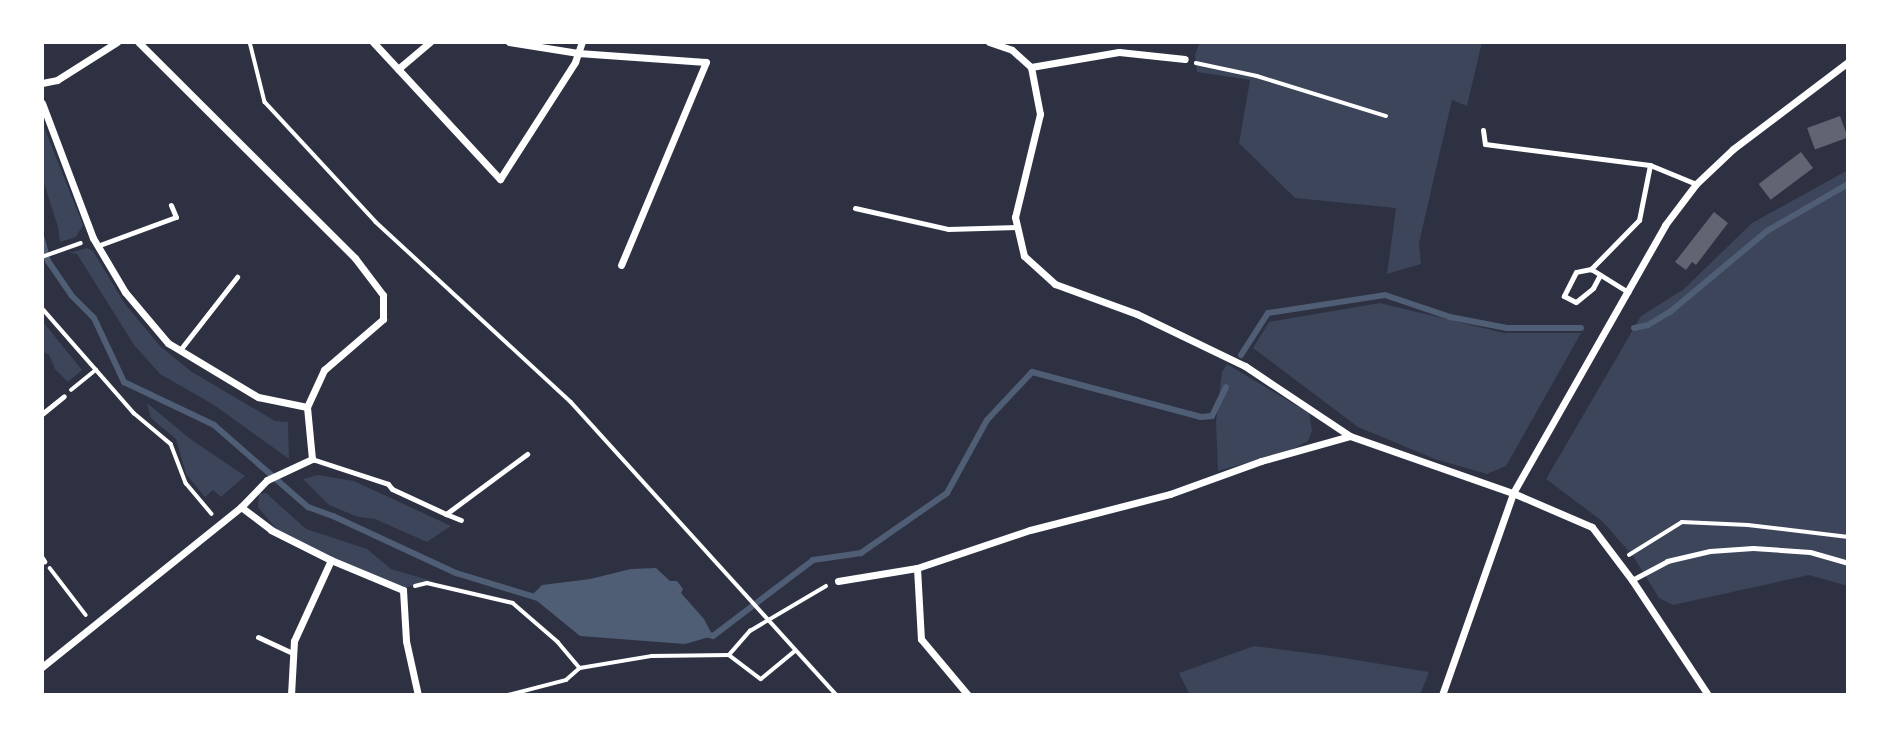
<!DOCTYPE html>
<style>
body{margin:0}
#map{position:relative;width:1890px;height:737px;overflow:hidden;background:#2d3142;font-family:"Source Sans 3",sans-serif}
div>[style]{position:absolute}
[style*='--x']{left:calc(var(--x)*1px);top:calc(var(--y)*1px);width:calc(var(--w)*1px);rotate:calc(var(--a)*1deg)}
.green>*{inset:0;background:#3c4559}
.water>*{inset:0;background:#4f5d75}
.stream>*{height:6px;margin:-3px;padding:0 3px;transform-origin:3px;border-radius:3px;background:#4f5d75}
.building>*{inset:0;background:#626471;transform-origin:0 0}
.path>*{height:3.5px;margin:-1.75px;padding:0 1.75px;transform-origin:1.75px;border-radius:1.75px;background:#fff}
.service>*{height:5px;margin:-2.5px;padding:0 2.5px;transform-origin:2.5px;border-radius:2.5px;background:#fff}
.minor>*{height:7px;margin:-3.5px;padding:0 3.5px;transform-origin:3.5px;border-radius:3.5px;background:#fff}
span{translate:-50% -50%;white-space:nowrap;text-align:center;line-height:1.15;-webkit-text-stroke:7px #fff;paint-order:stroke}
.frame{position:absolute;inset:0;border:44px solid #fff;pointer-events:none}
</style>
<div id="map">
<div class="green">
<i style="clip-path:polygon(1200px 42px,1482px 42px,1467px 106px,1452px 100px,1419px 243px,1421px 264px,1387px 274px,1396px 208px,1295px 198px,1239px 143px,1250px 80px,1197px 72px,1195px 55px)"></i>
<i style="clip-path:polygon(42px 122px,83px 225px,76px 237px,60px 242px,58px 227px,42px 177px)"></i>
<i style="clip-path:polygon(1848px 170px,1848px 586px,1809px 575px,1673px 605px,1659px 598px,1633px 556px,1602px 521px,1546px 479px,1641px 316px,1684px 289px,1752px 223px)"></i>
<i style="clip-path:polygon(87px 248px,93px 251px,125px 304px,160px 346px,192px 372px,275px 421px,288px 422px,289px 459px,214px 405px,160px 374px,134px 345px,77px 254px,69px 253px)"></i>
<i style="clip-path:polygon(1380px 303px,1504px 333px,1581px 333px,1506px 466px,1487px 474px,1473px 470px,1435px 459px,1358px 427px,1253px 348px,1269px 322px)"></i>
<i style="clip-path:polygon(44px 323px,82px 370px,68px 382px,55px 369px,49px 355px,42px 351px)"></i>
<i style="clip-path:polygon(1227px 364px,1309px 413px,1312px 431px,1308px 441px,1289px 451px,1218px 471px,1216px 421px,1222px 372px)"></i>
<i style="clip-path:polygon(147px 403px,189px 438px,245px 476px,221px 497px,213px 490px,205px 497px,186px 474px,176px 439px,151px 418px)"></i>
<i style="clip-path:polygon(318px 475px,354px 481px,451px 526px,427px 542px,375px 519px,358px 517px,329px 505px,303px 479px)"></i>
<i style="clip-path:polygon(266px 493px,306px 529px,367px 549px,391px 569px,435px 582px,402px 588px,280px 533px,258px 507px,259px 494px)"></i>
<i style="clip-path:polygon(1254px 646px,1332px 656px,1429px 672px,1420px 695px,1190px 695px,1179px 673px)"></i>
</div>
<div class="water">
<i style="clip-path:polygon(656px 568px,670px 581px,677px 581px,683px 589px,681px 593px,704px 619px,713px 636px,685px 644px,580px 636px,531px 596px,542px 585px,590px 579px,631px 569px)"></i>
</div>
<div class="stream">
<i style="--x:42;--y:239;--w:23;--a:75"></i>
<i style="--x:48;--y:261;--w:42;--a:55.6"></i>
<i style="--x:72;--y:296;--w:31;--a:45"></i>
<i style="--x:94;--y:318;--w:71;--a:64.9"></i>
<i style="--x:124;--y:382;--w:100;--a:25.5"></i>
<i style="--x:214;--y:425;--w:125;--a:41.1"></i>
<i style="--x:308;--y:507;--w:27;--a:20"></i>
<i style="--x:333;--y:516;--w:136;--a:24.9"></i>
<i style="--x:456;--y:573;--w:86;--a:17"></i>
<i style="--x:1634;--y:328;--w:14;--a:-12"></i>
<i style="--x:1648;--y:325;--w:26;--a:-31"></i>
<i style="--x:1670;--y:312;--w:126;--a:-39.9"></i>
<i style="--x:1767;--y:231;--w:94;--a:-30.1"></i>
<i style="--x:1241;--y:355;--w:50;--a:-57.3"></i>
<i style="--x:1268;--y:313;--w:118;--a:-8.7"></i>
<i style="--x:1385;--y:295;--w:69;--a:18.7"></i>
<i style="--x:1450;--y:317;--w:58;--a:10.9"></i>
<i style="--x:1507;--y:328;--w:74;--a:0"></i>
<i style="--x:706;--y:634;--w:7;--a:16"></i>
<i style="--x:713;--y:636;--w:126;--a:-37.2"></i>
<i style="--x:813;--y:560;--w:49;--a:-8.3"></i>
<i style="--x:861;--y:553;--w:105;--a:-34.9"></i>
<i style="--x:947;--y:493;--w:83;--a:-61.3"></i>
<i style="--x:987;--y:420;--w:66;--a:-46.8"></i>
<i style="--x:1032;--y:372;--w:175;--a:14.9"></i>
<i style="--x:1201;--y:417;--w:11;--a:-5"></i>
<i style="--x:1212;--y:416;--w:32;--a:-64"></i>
</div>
<div class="building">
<i style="left:1840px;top:116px;width:23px;height:35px;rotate:70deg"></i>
<i style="left:1801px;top:152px;width:20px;height:53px;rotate:53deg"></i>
<i style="clip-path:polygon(1714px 212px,1728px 223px,1696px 265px,1692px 262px,1686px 270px,1675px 262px)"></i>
</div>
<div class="path">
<i style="--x:250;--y:42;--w:62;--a:76"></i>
<i style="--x:265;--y:102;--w:163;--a:47.2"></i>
<i style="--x:376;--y:222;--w:265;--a:42.7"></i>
<i style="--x:571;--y:402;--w:396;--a:47.8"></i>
<i style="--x:1196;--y:63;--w:62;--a:12"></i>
<i style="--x:1257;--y:76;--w:135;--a:17.2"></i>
<i style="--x:42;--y:257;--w:41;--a:-19.7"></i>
<i style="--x:42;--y:308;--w:140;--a:48.8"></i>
<i style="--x:134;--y:413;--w:48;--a:40"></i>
<i style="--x:171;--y:444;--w:42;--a:69"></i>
<i style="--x:186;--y:483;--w:40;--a:50"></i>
<i style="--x:71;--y:390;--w:32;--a:-39"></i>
<i style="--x:1629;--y:555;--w:62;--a:-31.9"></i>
<i style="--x:1682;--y:522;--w:66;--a:2.6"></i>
<i style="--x:1748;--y:525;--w:101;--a:6.8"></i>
<i style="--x:50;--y:568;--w:59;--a:52.5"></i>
<i style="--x:415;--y:586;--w:12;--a:-14"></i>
<i style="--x:427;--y:583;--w:88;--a:13.1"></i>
<i style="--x:513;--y:603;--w:60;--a:40.9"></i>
<i style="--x:558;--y:642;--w:34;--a:50"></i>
<i style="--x:729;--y:655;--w:40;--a:37"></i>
<i style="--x:761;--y:679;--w:44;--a:-39.5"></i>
<i style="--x:508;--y:695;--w:60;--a:-14.5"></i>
<i style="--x:566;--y:680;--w:18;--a:-41"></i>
<i style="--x:580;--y:668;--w:73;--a:-9.5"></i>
<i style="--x:652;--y:656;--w:77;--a:-0.7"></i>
<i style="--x:729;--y:655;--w:32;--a:-49"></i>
<i style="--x:750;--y:631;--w:88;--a:-30.6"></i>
</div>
<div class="service">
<i style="--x:1483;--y:130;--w:14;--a:82"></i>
<i style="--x:1485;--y:144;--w:166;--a:7.3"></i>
<i style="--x:1650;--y:165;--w:56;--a:101.3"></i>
<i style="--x:1639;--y:220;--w:69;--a:134.4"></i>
<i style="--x:1591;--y:269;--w:44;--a:31.9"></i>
<i style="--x:1650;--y:165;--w:50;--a:22.4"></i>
<i style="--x:855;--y:208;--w:95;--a:12.7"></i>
<i style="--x:948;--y:229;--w:69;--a:-1.7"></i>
<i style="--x:97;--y:246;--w:84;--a:-20.2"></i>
<i style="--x:176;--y:217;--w:13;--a:-113"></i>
<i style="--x:1591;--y:269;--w:15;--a:169"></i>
<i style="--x:1576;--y:272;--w:27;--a:117"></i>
<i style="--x:1564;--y:296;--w:13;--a:27"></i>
<i style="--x:1576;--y:302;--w:22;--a:-39"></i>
<i style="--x:1593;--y:288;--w:15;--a:-62"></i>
<i style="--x:180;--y:350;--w:93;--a:-52"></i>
<i style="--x:42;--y:414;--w:28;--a:-39"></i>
<i style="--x:312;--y:459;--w:80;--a:18.2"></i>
<i style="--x:388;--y:484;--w:6;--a:51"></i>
<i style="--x:392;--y:489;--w:60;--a:24.8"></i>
<i style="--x:446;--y:514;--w:101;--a:-36.5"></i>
<i style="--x:446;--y:514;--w:16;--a:22"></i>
<i style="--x:42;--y:558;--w:4;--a:56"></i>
<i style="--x:1632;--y:580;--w:40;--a:-28"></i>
<i style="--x:1667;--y:561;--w:44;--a:-13.1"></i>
<i style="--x:1710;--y:551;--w:43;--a:-4"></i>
<i style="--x:1753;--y:548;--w:57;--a:4"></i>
<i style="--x:1810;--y:552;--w:40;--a:16"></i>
<i style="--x:258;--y:637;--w:38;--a:25"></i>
</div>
<div class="minor">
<i style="--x:373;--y:42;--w:187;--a:47.2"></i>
<i style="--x:500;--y:179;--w:139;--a:-57.3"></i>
<i style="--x:575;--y:62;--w:21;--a:-71"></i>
<i style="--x:509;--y:42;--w:70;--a:9.1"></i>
<i style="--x:578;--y:53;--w:128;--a:4"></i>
<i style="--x:706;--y:62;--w:220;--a:112.7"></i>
<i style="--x:989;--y:42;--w:24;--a:19"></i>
<i style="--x:1012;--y:50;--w:25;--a:42"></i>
<i style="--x:1031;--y:67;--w:48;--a:79.2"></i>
<i style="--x:1040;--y:114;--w:106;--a:103.6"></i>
<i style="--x:1015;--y:217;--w:40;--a:77"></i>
<i style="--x:1024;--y:256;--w:42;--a:42.1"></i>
<i style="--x:1055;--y:284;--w:87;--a:20.1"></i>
<i style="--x:1137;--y:314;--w:120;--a:25.7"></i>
<i style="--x:1245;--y:366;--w:126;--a:33.7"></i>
<i style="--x:1350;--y:436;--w:173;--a:19.3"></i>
<i style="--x:1513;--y:493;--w:86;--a:23.3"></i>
<i style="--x:1592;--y:527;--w:66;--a:53"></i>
<i style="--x:1632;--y:580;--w:138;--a:56.5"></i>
<i style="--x:1031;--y:67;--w:89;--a:-9.7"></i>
<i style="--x:1119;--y:52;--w:66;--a:6.1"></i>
<i style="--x:398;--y:69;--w:42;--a:-40.2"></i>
<i style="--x:42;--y:83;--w:15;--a:-11"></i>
<i style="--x:57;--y:80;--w:71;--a:-32.3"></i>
<i style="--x:42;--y:103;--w:144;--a:69.3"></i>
<i style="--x:93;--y:238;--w:63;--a:59.3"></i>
<i style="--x:125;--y:292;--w:67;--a:49.9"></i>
<i style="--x:168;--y:343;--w:105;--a:31"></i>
<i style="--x:258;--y:397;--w:50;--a:11.5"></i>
<i style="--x:241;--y:507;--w:38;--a:37"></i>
<i style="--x:271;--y:530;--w:67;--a:26.6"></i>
<i style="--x:331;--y:560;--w:89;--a:114.6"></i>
<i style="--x:294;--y:641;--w:54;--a:93.2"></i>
<i style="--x:331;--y:560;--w:78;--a:22.6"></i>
<i style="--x:403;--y:590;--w:51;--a:86.6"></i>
<i style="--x:406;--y:641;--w:55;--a:77.5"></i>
<i style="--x:917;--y:568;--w:71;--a:86.8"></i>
<i style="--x:921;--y:639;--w:73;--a:50"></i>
<i style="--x:838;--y:581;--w:80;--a:-9.3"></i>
<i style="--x:917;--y:568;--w:119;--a:-18.6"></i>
<i style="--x:1030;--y:530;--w:145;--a:-14.4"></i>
<i style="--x:1170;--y:494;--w:97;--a:-19.9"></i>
<i style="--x:1261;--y:461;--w:92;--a:-15.7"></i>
<i style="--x:42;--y:667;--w:255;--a:-38.8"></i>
<i style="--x:241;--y:507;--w:37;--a:-46"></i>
<i style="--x:267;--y:480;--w:50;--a:-25"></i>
<i style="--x:312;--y:459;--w:52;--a:-95.5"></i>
<i style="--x:307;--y:407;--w:41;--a:-65.3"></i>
<i style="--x:324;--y:370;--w:78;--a:-40.8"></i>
<i style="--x:383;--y:319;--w:24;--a:-90"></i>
<i style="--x:383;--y:295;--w:46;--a:-127.1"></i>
<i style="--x:355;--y:258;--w:306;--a:-135.1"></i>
<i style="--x:1442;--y:695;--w:214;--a:-70.6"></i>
<i style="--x:1513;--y:493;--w:308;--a:-60.4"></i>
<i style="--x:1665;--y:225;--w:51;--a:-52.9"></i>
<i style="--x:1696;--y:184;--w:51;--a:-43.4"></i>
<i style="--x:1733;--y:149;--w:144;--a:-37.1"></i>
</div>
<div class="frame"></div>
</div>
